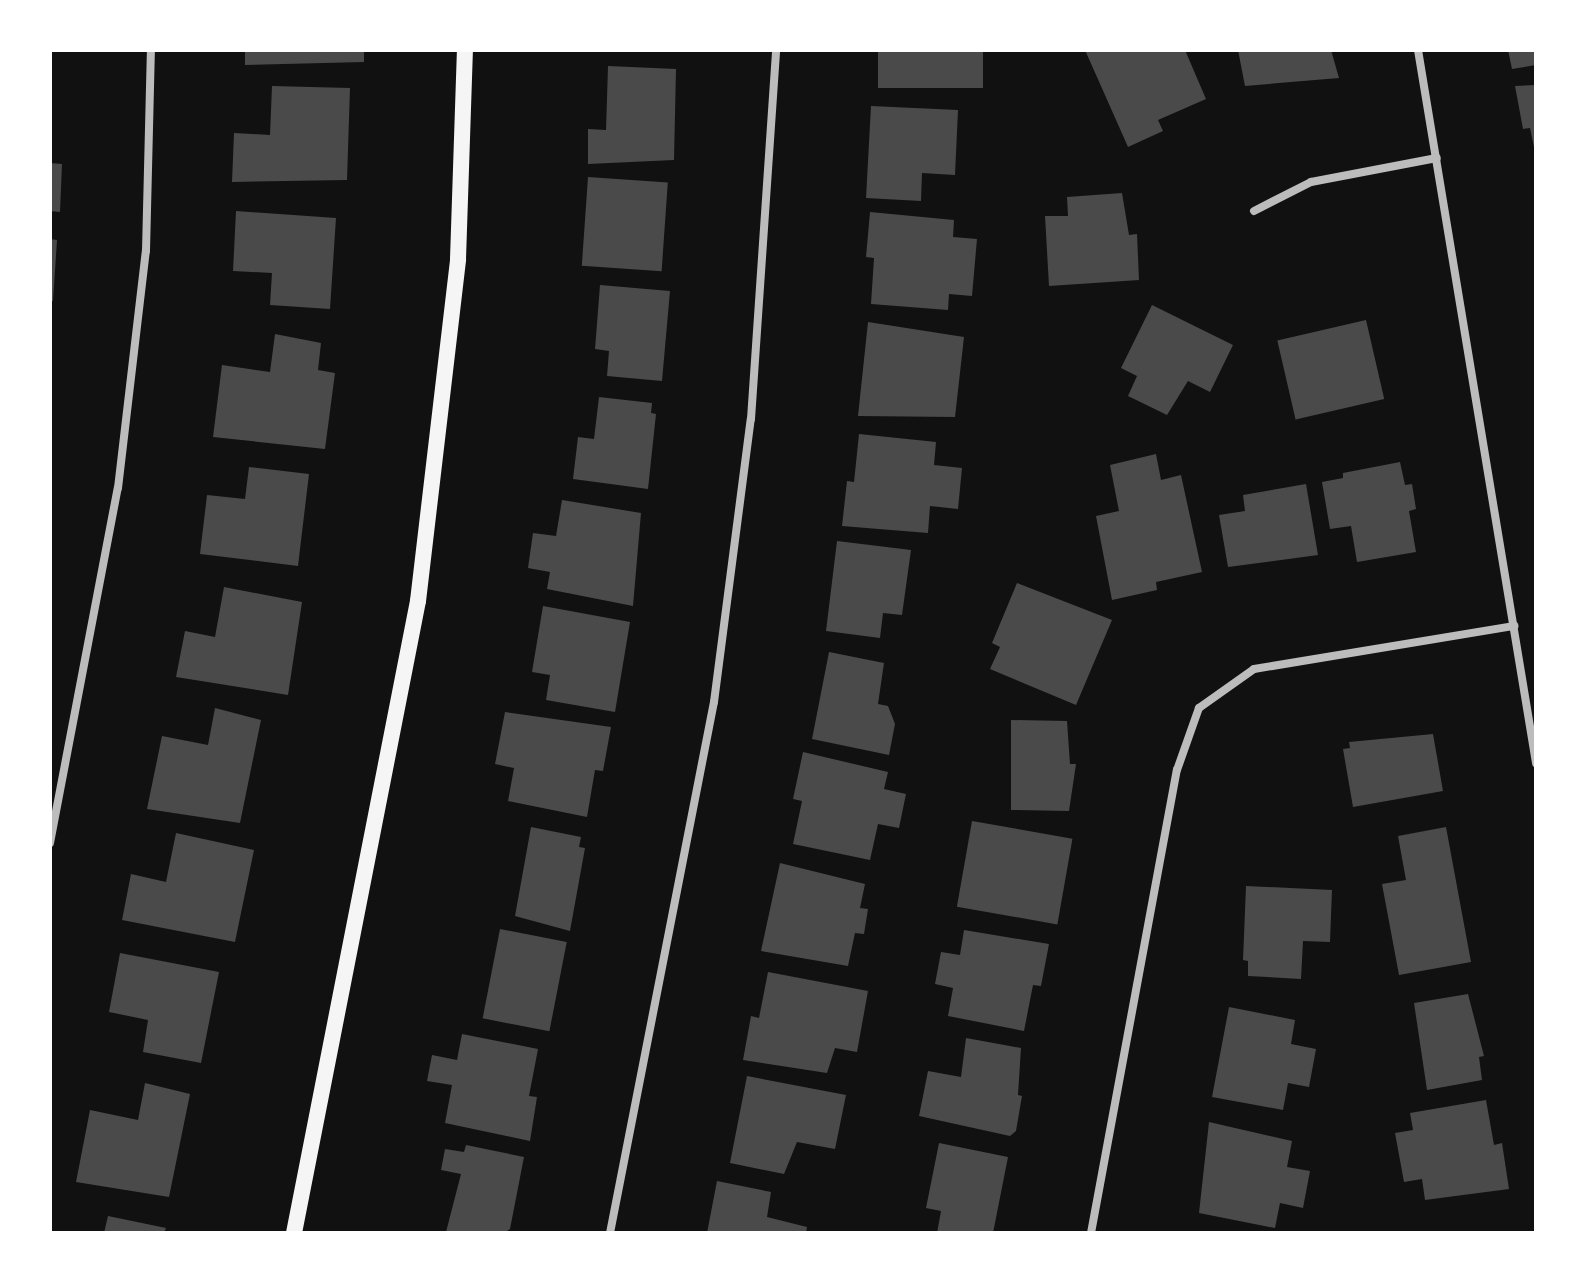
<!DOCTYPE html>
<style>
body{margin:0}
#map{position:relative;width:1586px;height:1283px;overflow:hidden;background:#111;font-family:Inter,sans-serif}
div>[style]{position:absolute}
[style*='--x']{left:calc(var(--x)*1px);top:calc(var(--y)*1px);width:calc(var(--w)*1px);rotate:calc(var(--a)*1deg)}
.building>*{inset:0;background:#4a4a4a;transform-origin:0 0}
.minor>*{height:8px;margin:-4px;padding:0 4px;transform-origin:4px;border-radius:4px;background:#bcbcbc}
.secondary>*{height:16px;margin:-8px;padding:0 8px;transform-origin:8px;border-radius:8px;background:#f5f5f5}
span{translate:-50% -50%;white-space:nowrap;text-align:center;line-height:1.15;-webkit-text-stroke:7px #fff;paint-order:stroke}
.frame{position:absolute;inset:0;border:52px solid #fff;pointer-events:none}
</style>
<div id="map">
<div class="building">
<i style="clip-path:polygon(245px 50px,364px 50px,364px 62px,245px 65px)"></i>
<i style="left:878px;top:50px;width:105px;height:38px"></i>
<i style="clip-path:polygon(1085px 50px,1185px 50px,1206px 99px,1158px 120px,1163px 131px,1128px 147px)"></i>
<i style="clip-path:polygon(1238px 50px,1331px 50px,1339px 78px,1245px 86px)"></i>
<i style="clip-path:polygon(1508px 50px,1536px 50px,1536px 65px,1512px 69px)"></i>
<i style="clip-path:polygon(608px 66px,676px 69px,674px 160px,588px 164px,588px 129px,606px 130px)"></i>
<i style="clip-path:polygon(1536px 85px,1536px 152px,1535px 152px,1530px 128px,1523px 129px,1515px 86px)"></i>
<i style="clip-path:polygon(272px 86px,350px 88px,347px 180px,232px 182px,234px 133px,270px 135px)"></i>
<i style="clip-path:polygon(871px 106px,958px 110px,955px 175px,922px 173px,921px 201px,866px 198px)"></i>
<i style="clip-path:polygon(50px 163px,62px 164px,60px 212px,50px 211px)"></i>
<i style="left:588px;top:177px;width:80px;height:89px;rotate:4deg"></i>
<i style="clip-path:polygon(1122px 193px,1129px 235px,1137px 234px,1139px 280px,1049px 286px,1045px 216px,1068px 216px,1067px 197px)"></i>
<i style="clip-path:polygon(236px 211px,336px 218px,330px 309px,270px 305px,272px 273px,233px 271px)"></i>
<i style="clip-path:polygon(870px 212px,954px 220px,953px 237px,977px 239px,972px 296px,949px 294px,948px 310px,871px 304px,874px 258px,866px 257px)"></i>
<i style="clip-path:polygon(50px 239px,57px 240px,53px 301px,50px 301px)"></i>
<i style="clip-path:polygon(600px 285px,670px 291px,662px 381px,607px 376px,609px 351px,595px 349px)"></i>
<i style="clip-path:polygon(1152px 305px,1233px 345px,1210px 392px,1188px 381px,1167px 415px,1128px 396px,1137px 376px,1121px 368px)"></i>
<i style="left:1366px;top:320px;width:81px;height:91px;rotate:77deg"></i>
<i style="clip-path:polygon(868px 322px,964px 337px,955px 417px,858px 416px)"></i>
<i style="clip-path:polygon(275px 334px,321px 343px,318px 370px,335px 373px,325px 449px,213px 437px,222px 365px,270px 372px)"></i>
<i style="clip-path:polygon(599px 397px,652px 403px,651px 413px,656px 414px,648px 489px,573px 479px,578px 437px,594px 439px)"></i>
<i style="clip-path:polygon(859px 434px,936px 442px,934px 465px,962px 468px,958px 509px,930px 506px,928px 533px,842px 526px,847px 481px,854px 482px)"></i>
<i style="clip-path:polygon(1156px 454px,1161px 480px,1181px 475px,1202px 572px,1156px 582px,1157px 590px,1112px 600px,1096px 516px,1119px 511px,1110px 465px)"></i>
<i style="clip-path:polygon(1400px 462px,1405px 485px,1412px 484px,1416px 509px,1409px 511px,1416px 552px,1357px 562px,1351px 526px,1330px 529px,1322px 482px,1343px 478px,1343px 473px)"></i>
<i style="clip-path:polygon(249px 467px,309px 474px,298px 566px,200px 554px,207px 495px,245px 499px)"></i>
<i style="clip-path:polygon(1306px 484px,1318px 555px,1228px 567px,1219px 515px,1245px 511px,1243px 495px)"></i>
<i style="clip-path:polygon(562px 500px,641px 513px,633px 606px,547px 589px,550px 572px,528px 568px,533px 533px,556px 536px)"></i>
<i style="clip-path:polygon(837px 541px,911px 550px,902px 615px,883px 613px,880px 638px,826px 631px)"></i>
<i style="clip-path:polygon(1017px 583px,1112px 620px,1076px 705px,990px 669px,1000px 647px,992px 643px)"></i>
<i style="clip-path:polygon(224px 587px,302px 602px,288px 695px,176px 677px,185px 631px,215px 637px)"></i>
<i style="clip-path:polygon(543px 606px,630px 622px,615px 712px,546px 700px,550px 675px,532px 672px)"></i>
<i style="clip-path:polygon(829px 652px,884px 663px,878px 704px,888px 706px,895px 724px,889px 755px,812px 739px)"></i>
<i style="clip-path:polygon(215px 708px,261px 720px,240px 823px,147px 809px,162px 736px,208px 745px)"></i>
<i style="clip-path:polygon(505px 712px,611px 727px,603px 771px,595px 770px,587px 817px,508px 801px,514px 768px,495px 764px)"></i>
<i style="clip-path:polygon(1011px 720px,1067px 721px,1070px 764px,1076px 764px,1069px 811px,1011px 810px)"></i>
<i style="clip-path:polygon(1433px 734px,1443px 791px,1353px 807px,1343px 749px,1350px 748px,1349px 742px)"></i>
<i style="clip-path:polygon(803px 752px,888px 772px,884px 789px,906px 794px,899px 828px,878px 824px,870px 860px,793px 844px,802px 801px,793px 799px)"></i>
<i style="left:972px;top:821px;width:102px;height:87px;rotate:10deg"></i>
<i style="clip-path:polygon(531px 827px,581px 837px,579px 847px,585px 848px,570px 931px,515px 916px)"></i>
<i style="clip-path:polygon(1446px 827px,1471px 962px,1399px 975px,1382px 884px,1406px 880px,1398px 836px)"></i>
<i style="clip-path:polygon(176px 833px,254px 850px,235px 942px,122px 920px,131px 874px,166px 882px)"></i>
<i style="clip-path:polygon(780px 863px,865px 884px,860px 908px,868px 909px,864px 934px,855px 933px,848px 966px,761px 951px)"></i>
<i style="clip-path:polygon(1246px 886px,1332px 890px,1330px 942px,1303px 941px,1301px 979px,1248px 976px,1248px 961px,1243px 960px)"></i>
<i style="left:500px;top:929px;width:68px;height:91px;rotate:11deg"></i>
<i style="clip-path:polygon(964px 930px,1049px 944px,1041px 986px,1033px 985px,1024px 1031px,948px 1016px,953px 988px,935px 984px,941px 952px,960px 955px)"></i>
<i style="clip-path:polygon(120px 953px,219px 972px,201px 1063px,143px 1052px,148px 1020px,109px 1012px)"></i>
<i style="clip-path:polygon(768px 972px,868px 991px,857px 1052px,835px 1048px,827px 1073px,743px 1060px,751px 1016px,759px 1018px)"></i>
<i style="clip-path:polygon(1468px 994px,1484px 1056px,1479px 1057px,1482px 1080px,1427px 1090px,1414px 1003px)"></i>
<i style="clip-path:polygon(1229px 1007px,1295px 1020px,1291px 1044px,1316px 1049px,1309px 1087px,1288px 1083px,1283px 1110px,1212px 1097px)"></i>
<i style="clip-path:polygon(462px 1034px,538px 1049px,529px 1096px,537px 1097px,530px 1141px,445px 1123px,452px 1085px,427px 1081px,432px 1055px,457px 1060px)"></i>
<i style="clip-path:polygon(966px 1038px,1021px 1048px,1018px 1095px,1022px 1096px,1016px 1131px,1010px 1136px,919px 1116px,928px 1071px,961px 1077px)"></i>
<i style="clip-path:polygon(747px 1076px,846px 1095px,835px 1149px,797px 1142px,784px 1174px,730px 1163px)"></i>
<i style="clip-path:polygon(145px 1083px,190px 1094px,169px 1197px,76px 1182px,90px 1110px,138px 1120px)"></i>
<i style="clip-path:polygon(1486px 1100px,1494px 1145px,1502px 1143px,1509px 1189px,1425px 1200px,1422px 1179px,1404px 1182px,1395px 1133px,1413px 1130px,1410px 1113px)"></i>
<i style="clip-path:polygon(1209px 1122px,1292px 1141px,1287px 1167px,1310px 1171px,1303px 1208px,1280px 1203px,1275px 1228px,1199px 1213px)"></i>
<i style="clip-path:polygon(939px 1143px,1008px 1157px,993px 1233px,937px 1233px,941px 1211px,926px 1208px)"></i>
<i style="clip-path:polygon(466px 1145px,524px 1157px,510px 1229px,504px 1233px,446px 1232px,461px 1174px,441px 1170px,445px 1149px,464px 1152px)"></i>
<i style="clip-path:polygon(717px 1181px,771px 1192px,767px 1217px,807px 1227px,806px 1233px,707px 1233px)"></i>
<i style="clip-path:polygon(108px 1216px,166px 1228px,164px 1233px,104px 1233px)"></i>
</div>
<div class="minor">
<i style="--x:1418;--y:50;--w:723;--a:80.6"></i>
<i style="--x:1254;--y:211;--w:64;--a:-27"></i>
<i style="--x:1311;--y:182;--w:128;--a:-10.8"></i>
<i style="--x:50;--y:843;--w:361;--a:-79.2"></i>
<i style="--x:118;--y:488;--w:239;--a:-83.3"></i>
<i style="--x:146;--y:251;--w:201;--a:-88.6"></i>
<i style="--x:610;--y:1233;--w:541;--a:-78.92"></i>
<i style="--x:714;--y:702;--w:285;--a:-82.6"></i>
<i style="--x:751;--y:419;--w:370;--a:-86.1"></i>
<i style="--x:1091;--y:1233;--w:471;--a:-79.5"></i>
<i style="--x:1177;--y:770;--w:66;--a:-70.5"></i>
<i style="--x:1199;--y:708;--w:67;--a:-35.3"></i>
<i style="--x:1254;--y:669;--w:264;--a:-9.4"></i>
</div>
<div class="secondary">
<i style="--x:294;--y:1233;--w:644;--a:-78.9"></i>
<i style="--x:418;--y:601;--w:344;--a:-83.3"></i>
<i style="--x:458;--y:259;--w:209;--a:-88.1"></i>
</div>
<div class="frame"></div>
</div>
